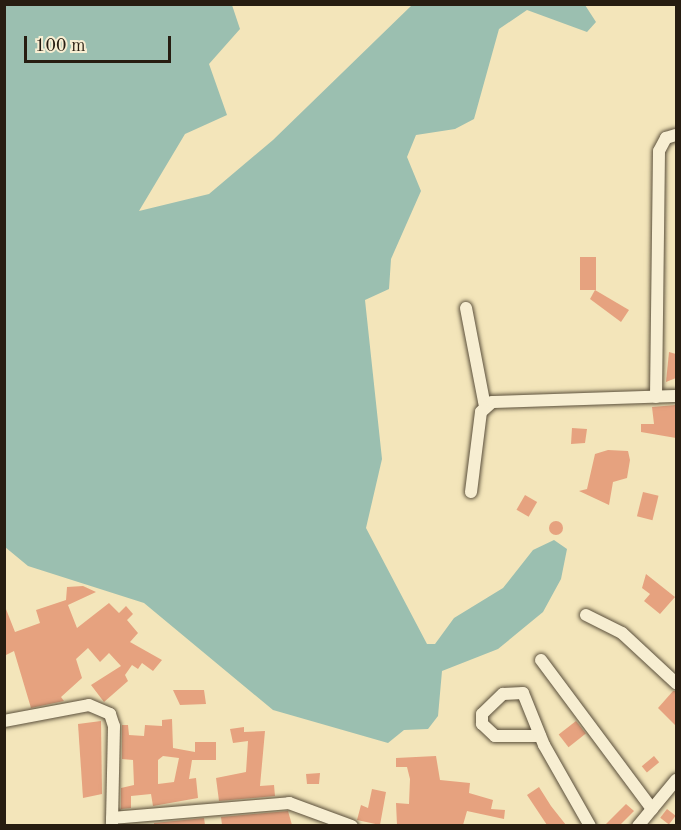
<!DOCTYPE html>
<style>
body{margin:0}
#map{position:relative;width:681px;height:830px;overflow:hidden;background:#f3e5ba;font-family:"Old Standard TT",serif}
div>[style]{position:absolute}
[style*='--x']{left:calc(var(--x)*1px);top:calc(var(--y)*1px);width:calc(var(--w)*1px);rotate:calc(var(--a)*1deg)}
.water>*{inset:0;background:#9bbfb0}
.building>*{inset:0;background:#e6a27f;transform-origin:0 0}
.round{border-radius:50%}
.roads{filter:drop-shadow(0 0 2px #5a4f3b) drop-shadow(0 0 2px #5a4f3b)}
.minor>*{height:12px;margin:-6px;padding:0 6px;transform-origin:6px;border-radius:6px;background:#f7eed2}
span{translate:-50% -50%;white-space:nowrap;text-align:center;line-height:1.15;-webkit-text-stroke:4.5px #f7eed2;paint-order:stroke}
.frame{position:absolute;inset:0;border:6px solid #271d11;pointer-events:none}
.scale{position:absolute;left:24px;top:36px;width:147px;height:27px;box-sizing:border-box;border:3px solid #271d11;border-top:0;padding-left:8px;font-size:18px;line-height:21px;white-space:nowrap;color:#271d11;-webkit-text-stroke:4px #f7eed2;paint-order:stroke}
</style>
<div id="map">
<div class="water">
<i style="clip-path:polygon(5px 4px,232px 5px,240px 29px,209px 64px,227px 115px,185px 134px,139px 211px,209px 194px,273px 140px,412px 5px,585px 5px,596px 22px,587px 32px,527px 10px,499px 29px,474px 119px,455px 129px,416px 135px,407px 157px,421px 191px,391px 259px,389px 289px,365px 300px,382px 459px,366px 528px,427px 644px,435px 644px,454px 618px,503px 588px,533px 550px,554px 540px,567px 549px,561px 579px,543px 612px,498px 649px,442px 671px,438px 716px,428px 729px,404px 730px,388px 743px,273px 710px,144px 603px,28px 566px,5px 547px)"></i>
</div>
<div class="building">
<i style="left:580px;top:257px;width:16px;height:33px"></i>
<i style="clip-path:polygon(595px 290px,629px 310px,621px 322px,590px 299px)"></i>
<i style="clip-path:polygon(669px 352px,676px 354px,676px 378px,666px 382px)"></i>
<i style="clip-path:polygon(676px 405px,676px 438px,641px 432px,641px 424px,654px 424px,652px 407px)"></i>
<i style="clip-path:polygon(572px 428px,587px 429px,585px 443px,571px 444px)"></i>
<i style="clip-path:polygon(608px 450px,628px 451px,630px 460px,627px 478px,613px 482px,609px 505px,579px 491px,587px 489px,595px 454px)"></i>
<i style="left:643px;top:492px;width:16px;height:25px;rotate:14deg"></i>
<i style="left:525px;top:495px;width:14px;height:17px;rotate:30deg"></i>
<i class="round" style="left:549px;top:521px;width:14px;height:14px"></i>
<i style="clip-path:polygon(646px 574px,675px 597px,660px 614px,644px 601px,650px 594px,642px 588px)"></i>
<i style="clip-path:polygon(83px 586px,96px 592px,68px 605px,77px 628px,109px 603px,119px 613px,126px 606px,133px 614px,127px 620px,138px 633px,130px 642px,162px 660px,153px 671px,142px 663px,138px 669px,132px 665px,125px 675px,128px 681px,104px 702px,91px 685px,121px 666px,109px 653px,100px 662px,88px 648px,76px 659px,82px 678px,61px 697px,64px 701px,31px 708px,14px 651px,4px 656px,4px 604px,15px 632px,40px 623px,36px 610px,66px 600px,67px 587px)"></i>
<i style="clip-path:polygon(173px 690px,204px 690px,206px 704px,180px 705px)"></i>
<i style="clip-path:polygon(673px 691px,676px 691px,676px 726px,658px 708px)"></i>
<i style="clip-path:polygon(evenodd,172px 719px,173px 748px,195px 752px,195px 742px,216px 742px,216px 760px,192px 760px,189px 779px,196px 778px,198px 798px,153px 806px,151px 794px,131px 796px,131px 808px,121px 809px,121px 788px,134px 785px,133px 760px,122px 759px,122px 725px,128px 725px,129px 735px,144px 736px,145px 725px,162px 726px,162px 720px,172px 719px,163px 756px,179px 758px,174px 782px,158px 784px,158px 760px,163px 756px)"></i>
<i style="clip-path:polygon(101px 721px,102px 794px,83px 798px,78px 724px)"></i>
<i style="left:576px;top:721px;width:16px;height:22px;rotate:52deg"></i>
<i style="clip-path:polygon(244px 727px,244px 732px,265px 731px,260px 786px,274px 785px,275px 796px,219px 801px,216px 778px,246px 772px,248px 741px,233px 743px,230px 729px)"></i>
<i style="clip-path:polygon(436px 756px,440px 780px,470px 783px,469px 793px,493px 800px,491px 809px,505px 810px,504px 819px,467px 811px,463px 825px,397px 825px,396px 803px,409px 804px,410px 779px,407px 767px,396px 767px,396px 758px)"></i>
<i style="left:654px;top:756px;width:8px;height:16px;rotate:50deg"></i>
<i style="clip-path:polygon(320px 773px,319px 784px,307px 784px,306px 774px)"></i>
<i style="clip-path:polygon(539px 787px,551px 806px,566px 825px,547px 825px,527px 795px)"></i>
<i style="clip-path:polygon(372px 789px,386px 792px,380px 825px,357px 820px,361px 805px,368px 808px)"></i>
<i style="clip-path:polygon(626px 804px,634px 811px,620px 825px,605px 825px)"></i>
<i style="left:667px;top:809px;width:11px;height:11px;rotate:38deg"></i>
<i style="clip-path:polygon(288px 811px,292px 825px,222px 825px,221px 817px)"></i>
<i style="clip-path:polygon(204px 818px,205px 825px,154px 825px,154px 823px)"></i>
</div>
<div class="roads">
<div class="minor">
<i style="--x:466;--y:308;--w:101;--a:79.1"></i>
<i style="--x:656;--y:397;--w:246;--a:-89.3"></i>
<i style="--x:659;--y:151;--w:15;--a:-62"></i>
<i style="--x:666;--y:138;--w:10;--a:-17"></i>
<i style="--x:471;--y:492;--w:81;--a:-82.9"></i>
<i style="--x:481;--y:412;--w:15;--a:-42"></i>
<i style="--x:492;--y:402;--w:184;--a:-1.9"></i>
<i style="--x:586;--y:615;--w:40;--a:26.6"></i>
<i style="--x:622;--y:633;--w:74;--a:42.8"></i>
<i style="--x:541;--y:660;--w:186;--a:53.3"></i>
<i style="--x:4;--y:721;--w:86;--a:-10.7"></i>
<i style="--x:89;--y:705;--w:23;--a:23"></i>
<i style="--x:110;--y:714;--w:13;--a:72"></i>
<i style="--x:114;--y:726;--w:98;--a:91.2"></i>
<i style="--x:540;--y:736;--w:45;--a:180"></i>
<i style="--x:495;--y:736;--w:18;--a:-137"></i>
<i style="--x:482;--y:724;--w:10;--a:-90"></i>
<i style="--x:482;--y:714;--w:29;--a:-44"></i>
<i style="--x:503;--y:694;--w:20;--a:-3"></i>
<i style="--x:523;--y:693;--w:56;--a:68"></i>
<i style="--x:544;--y:745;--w:93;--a:60.4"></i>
<i style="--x:112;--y:818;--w:178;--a:-4.8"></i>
<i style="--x:289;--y:803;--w:67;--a:20.1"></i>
<i style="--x:638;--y:826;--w:60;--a:-50.4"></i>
</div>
</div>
<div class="frame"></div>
<div class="scale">100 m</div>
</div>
